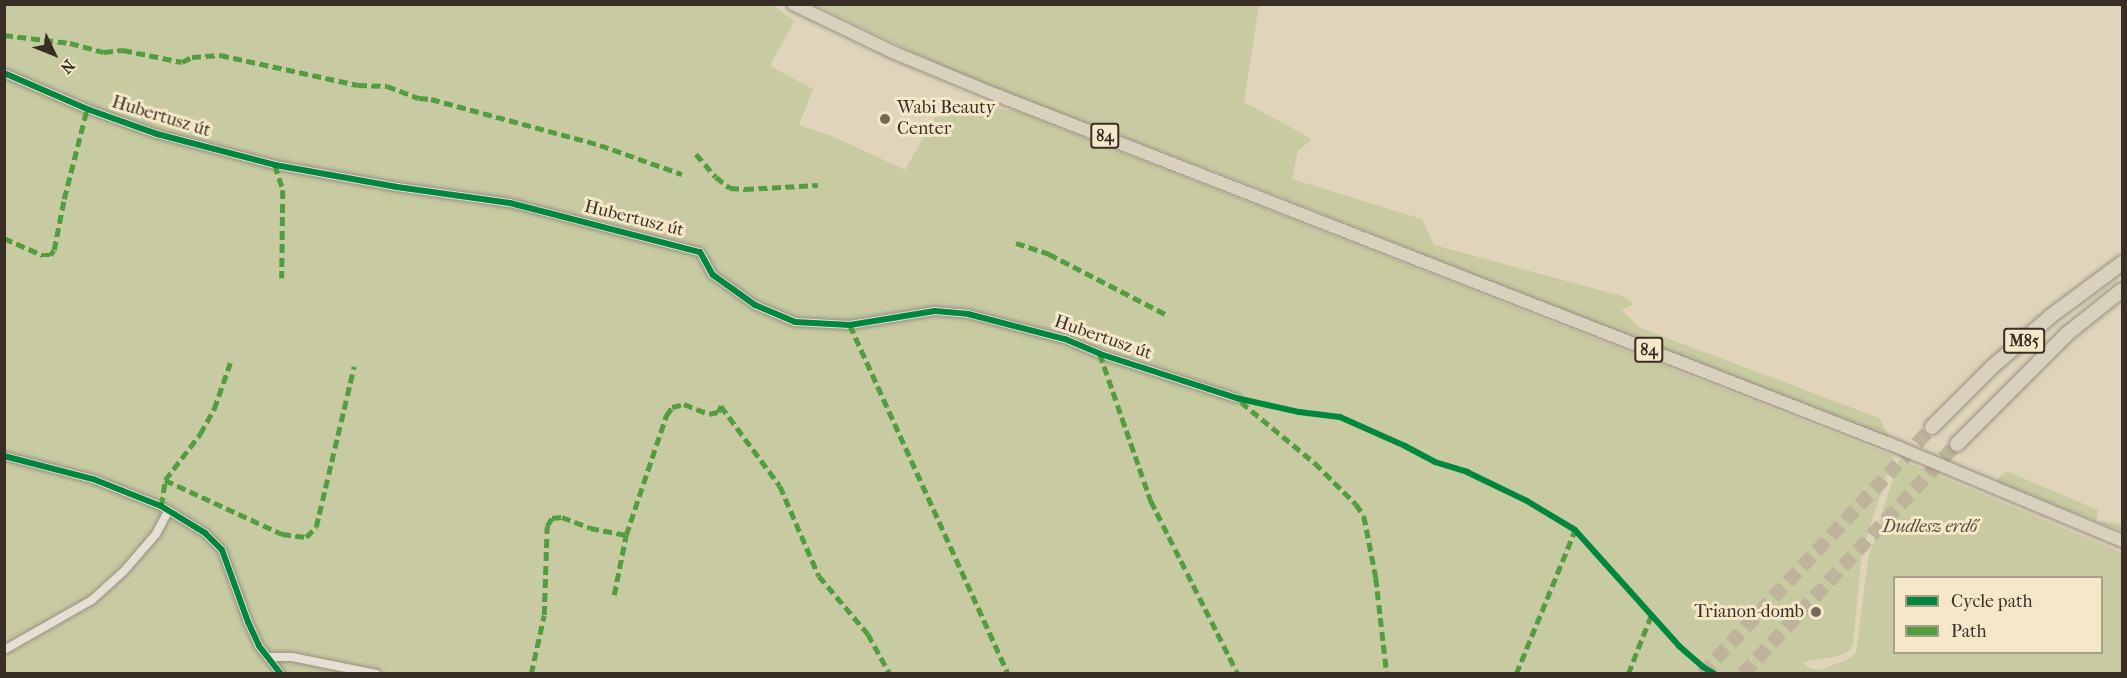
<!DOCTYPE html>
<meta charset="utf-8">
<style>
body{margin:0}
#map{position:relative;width:2127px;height:678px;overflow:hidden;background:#e0d5ba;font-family:"IM FELL French Canon",serif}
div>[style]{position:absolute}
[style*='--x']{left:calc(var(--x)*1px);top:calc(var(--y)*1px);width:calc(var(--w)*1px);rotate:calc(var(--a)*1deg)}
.green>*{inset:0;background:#c8cba1}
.highway-tunnel>*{height:14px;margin-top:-7px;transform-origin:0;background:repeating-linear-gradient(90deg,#beb49c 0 14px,transparent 0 21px)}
.roads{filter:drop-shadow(0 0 2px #979080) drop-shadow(0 0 2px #979080)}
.street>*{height:8px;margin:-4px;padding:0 4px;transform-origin:4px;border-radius:4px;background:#e5e0d3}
.primary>*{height:12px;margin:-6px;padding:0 6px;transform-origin:6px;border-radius:6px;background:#d9d1be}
.highway>*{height:14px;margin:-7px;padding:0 7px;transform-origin:7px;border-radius:7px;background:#d9d1be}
.quiet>*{height:4.5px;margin-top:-2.25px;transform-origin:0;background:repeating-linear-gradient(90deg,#529d40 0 9px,transparent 0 13.5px)}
.cycleway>*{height:6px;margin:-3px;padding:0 3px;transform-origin:3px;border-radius:3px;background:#00873e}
.dots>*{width:16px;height:16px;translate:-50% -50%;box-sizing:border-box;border:3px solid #f5e8c8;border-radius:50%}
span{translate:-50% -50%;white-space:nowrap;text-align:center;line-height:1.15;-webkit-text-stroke:6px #f5e8c8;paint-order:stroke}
.shield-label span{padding:2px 4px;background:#f5e8c8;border:2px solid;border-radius:4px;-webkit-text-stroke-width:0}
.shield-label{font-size:16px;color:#382e25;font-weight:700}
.poi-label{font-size:18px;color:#382e25}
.left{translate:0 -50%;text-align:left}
.right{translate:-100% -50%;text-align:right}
.street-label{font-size:18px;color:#382e25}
.park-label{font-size:18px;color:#514c3a;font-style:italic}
.frame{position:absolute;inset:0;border:6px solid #382e25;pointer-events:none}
.legend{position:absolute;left:1893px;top:576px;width:210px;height:78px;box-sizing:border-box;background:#f5e8c8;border:2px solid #a99e87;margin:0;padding:8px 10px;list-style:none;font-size:18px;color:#382e25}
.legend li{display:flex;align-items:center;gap:12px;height:30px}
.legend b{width:30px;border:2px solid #a99e87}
.north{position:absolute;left:24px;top:24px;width:60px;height:60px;-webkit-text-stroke:4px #f5e8c8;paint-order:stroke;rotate:133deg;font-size:16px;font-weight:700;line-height:24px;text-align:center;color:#382e25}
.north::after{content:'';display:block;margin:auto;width:21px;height:27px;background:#382e25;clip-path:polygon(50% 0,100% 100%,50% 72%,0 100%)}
</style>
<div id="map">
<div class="green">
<i style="clip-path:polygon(evenodd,4px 5px,773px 5px,794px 21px,770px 66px,813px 89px,799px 125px,830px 135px,905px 170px,935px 117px,983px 106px,1019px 112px,1893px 456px,1862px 552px,1853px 644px,1850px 650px,1839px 656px,1802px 662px,1809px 668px,1819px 670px,1847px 660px,1856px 653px,1868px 559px,1899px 459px,2122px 553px,2122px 673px,5px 673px,4px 5px,1894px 578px,2102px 578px,2102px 652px,1894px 652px,1894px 578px)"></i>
<i style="clip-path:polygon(816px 5px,1259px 5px,1244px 102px,1312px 139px,1298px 151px,1292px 179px,1422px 219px,1434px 245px,1622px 296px,1634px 304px,1622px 310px,1638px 327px,1879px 418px,1890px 438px,1996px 481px,2006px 471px,2098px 510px,2096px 521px,2122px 524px,2122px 531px,2095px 521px,1996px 482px,1232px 178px,969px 79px)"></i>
</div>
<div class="highway-tunnel">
<i style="--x:1702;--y:674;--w:338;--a:-47"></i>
<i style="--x:1743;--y:674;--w:314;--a:-47.1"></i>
</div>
<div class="roads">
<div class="street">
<i style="--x:4;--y:73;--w:90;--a:23.4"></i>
<i style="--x:87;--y:109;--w:74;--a:19.7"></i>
<i style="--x:157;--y:134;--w:122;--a:14.7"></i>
<i style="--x:275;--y:165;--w:124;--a:10.2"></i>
<i style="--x:397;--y:187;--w:114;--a:8.1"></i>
<i style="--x:510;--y:203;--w:196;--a:14.5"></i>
<i style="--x:700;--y:252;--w:26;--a:61"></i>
<i style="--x:713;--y:275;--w:52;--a:35.5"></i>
<i style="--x:755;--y:305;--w:43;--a:23"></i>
<i style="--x:795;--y:322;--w:55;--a:3.1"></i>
<i style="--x:850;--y:325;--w:86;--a:-9.4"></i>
<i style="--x:935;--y:311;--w:33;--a:5"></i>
<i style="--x:968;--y:314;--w:100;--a:14.5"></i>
<i style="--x:1065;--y:339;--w:38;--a:23"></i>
<i style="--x:1100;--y:354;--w:143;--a:17.9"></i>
<i style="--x:4;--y:456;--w:92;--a:14.5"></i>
<i style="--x:93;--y:479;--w:73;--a:21.7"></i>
<i style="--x:161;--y:506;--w:52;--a:31.5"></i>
<i style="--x:205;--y:533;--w:24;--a:45"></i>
<i style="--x:222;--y:550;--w:77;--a:70.1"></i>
<i style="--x:248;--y:622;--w:26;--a:65"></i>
<i style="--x:259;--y:646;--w:36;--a:52"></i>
<i style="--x:4;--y:650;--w:101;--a:-29.6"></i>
<i style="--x:92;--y:600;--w:43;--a:-42.2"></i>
<i style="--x:124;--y:571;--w:49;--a:-49.1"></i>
<i style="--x:156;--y:534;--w:26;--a:-62"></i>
<i style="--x:268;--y:657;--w:24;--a:0"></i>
<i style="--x:292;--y:657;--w:86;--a:11.4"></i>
</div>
<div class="primary">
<i style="--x:793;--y:4;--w:113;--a:25.7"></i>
<i style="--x:895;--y:53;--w:107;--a:22.5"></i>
<i style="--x:994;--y:94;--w:973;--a:21.34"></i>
<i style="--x:1900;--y:448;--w:241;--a:22.7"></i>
</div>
<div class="highway">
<i style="--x:1932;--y:427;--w:85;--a:-45"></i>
<i style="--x:1992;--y:367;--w:78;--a:-40.8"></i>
<i style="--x:2051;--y:316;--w:89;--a:-36.7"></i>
<i style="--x:1957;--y:444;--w:156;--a:-45"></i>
<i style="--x:2067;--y:334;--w:70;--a:-38.7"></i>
</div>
</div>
<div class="quiet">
<i style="--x:4;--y:35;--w:66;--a:6.9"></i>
<i style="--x:70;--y:43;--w:35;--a:15"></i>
<i style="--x:104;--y:52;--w:19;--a:-6"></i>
<i style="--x:123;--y:50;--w:60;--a:11.5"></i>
<i style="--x:182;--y:62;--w:11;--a:-27"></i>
<i style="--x:192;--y:57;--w:28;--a:-4"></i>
<i style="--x:220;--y:55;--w:141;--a:12.3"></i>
<i style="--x:358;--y:85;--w:29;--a:2"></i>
<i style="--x:387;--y:86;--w:34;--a:21"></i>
<i style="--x:419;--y:98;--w:12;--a:5"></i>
<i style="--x:431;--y:99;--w:175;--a:15.2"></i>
<i style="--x:600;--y:145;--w:87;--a:19.5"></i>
<i style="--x:696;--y:154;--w:30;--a:49"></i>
<i style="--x:716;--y:177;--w:18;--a:38"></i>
<i style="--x:730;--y:188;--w:15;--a:4"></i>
<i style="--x:745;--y:189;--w:73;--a:-3.1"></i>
<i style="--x:275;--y:165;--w:26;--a:72"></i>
<i style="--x:283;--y:190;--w:88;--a:90.7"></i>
<i style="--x:4;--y:238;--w:42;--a:24.1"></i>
<i style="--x:42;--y:255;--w:8;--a:0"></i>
<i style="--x:50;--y:255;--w:6;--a:-51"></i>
<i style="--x:54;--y:250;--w:52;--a:-78.9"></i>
<i style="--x:64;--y:199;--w:93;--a:-75.7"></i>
<i style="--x:1016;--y:243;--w:35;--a:18"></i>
<i style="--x:1049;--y:254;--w:133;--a:27.3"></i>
<i style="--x:850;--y:325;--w:383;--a:65.6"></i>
<i style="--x:1100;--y:354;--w:156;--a:70.9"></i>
<i style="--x:1151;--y:501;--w:194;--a:63.3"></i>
<i style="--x:1241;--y:402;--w:96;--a:39.5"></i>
<i style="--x:1315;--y:463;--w:58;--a:45"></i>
<i style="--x:1356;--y:504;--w:14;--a:56"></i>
<i style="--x:1364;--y:516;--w:63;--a:79"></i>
<i style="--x:1376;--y:578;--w:97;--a:83.5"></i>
<i style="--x:165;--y:480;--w:129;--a:24.8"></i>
<i style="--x:282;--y:534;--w:24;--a:7"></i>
<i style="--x:306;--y:537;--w:14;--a:-45"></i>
<i style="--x:316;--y:527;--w:165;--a:-76.7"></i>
<i style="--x:161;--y:506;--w:26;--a:-81"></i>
<i style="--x:165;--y:480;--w:58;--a:-52.7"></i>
<i style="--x:200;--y:434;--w:29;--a:-61"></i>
<i style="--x:214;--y:409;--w:49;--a:-70.8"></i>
<i style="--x:614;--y:595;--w:61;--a:-78.7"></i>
<i style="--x:626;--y:535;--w:126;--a:-71.4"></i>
<i style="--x:666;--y:416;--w:11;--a:-56"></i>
<i style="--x:672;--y:407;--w:12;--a:-14"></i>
<i style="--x:684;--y:404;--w:27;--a:22"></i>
<i style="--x:709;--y:414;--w:9;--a:-13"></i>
<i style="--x:718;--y:412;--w:7;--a:-63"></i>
<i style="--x:721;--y:406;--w:99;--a:53.6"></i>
<i style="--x:780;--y:486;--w:98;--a:66.6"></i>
<i style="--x:819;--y:576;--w:76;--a:49.8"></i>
<i style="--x:868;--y:634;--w:46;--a:61.2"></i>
<i style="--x:531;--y:674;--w:60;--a:-77.6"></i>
<i style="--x:544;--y:615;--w:89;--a:-88.1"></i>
<i style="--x:547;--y:526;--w:9;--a:-58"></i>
<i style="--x:552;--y:518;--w:10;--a:-6"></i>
<i style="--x:562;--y:517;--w:30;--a:21"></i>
<i style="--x:590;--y:528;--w:37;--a:11"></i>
<i style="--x:1516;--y:674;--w:156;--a:-67.7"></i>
<i style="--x:1628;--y:674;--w:66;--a:-68.5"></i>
</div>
<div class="cycleway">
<i style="--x:4;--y:73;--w:90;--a:23.4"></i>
<i style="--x:87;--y:109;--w:74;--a:19.7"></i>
<i style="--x:157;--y:134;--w:122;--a:14.7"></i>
<i style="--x:275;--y:165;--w:124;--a:10.2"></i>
<i style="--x:397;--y:187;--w:114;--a:8.1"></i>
<i style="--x:510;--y:203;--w:196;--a:14.5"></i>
<i style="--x:700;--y:252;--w:26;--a:61"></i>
<i style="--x:713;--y:275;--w:52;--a:35.5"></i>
<i style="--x:755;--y:305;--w:43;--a:23"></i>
<i style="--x:795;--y:322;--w:55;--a:3.1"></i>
<i style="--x:850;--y:325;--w:86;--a:-9.4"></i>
<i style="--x:935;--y:311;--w:33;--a:5"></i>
<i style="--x:968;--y:314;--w:100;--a:14.5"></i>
<i style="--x:1065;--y:339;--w:38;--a:23"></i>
<i style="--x:1100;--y:354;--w:143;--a:17.9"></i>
<i style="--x:1236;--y:398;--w:65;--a:12.5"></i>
<i style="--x:1299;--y:412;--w:41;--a:7"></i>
<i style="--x:1340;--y:417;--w:71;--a:24"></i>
<i style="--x:1405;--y:446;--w:34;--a:28"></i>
<i style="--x:1435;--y:462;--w:34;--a:17"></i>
<i style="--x:1467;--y:472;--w:67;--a:25.8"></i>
<i style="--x:1527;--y:501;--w:56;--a:31.1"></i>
<i style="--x:1575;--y:530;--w:156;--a:48.1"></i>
<i style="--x:1679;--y:646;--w:32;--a:41"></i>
<i style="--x:1703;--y:667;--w:14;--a:30"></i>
<i style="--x:4;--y:456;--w:92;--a:14.5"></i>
<i style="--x:93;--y:479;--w:73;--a:21.7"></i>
<i style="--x:161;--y:506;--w:52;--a:31.5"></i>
<i style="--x:205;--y:533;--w:24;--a:45"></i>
<i style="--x:222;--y:550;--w:77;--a:70.1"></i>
<i style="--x:248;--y:622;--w:26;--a:65"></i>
<i style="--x:259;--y:646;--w:36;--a:52"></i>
</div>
<div class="dots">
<i style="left:885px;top:119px;background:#736859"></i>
<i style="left:1816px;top:612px;background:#736859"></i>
</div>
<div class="shield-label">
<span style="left:1105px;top:136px">84</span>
<span style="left:2024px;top:341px">M85</span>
<span style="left:1649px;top:350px">84</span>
</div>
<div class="poi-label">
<span class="left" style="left:897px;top:119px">Wabi Beauty<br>Center</span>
<span class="right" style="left:1804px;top:612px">Trianon-domb</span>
</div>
<div class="street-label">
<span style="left:161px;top:117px;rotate:17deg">Hubertusz út</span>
<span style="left:634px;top:219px;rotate:14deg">Hubertusz út</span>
<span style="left:1103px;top:338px;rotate:19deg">Hubertusz út</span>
</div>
<div class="park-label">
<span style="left:1930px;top:527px">Dudlesz erdő</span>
</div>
<div class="frame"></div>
<ul class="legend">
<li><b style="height:8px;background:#00873e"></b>Cycle path</li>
<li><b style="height:8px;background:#529d40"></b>Path</li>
</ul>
<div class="north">N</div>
</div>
